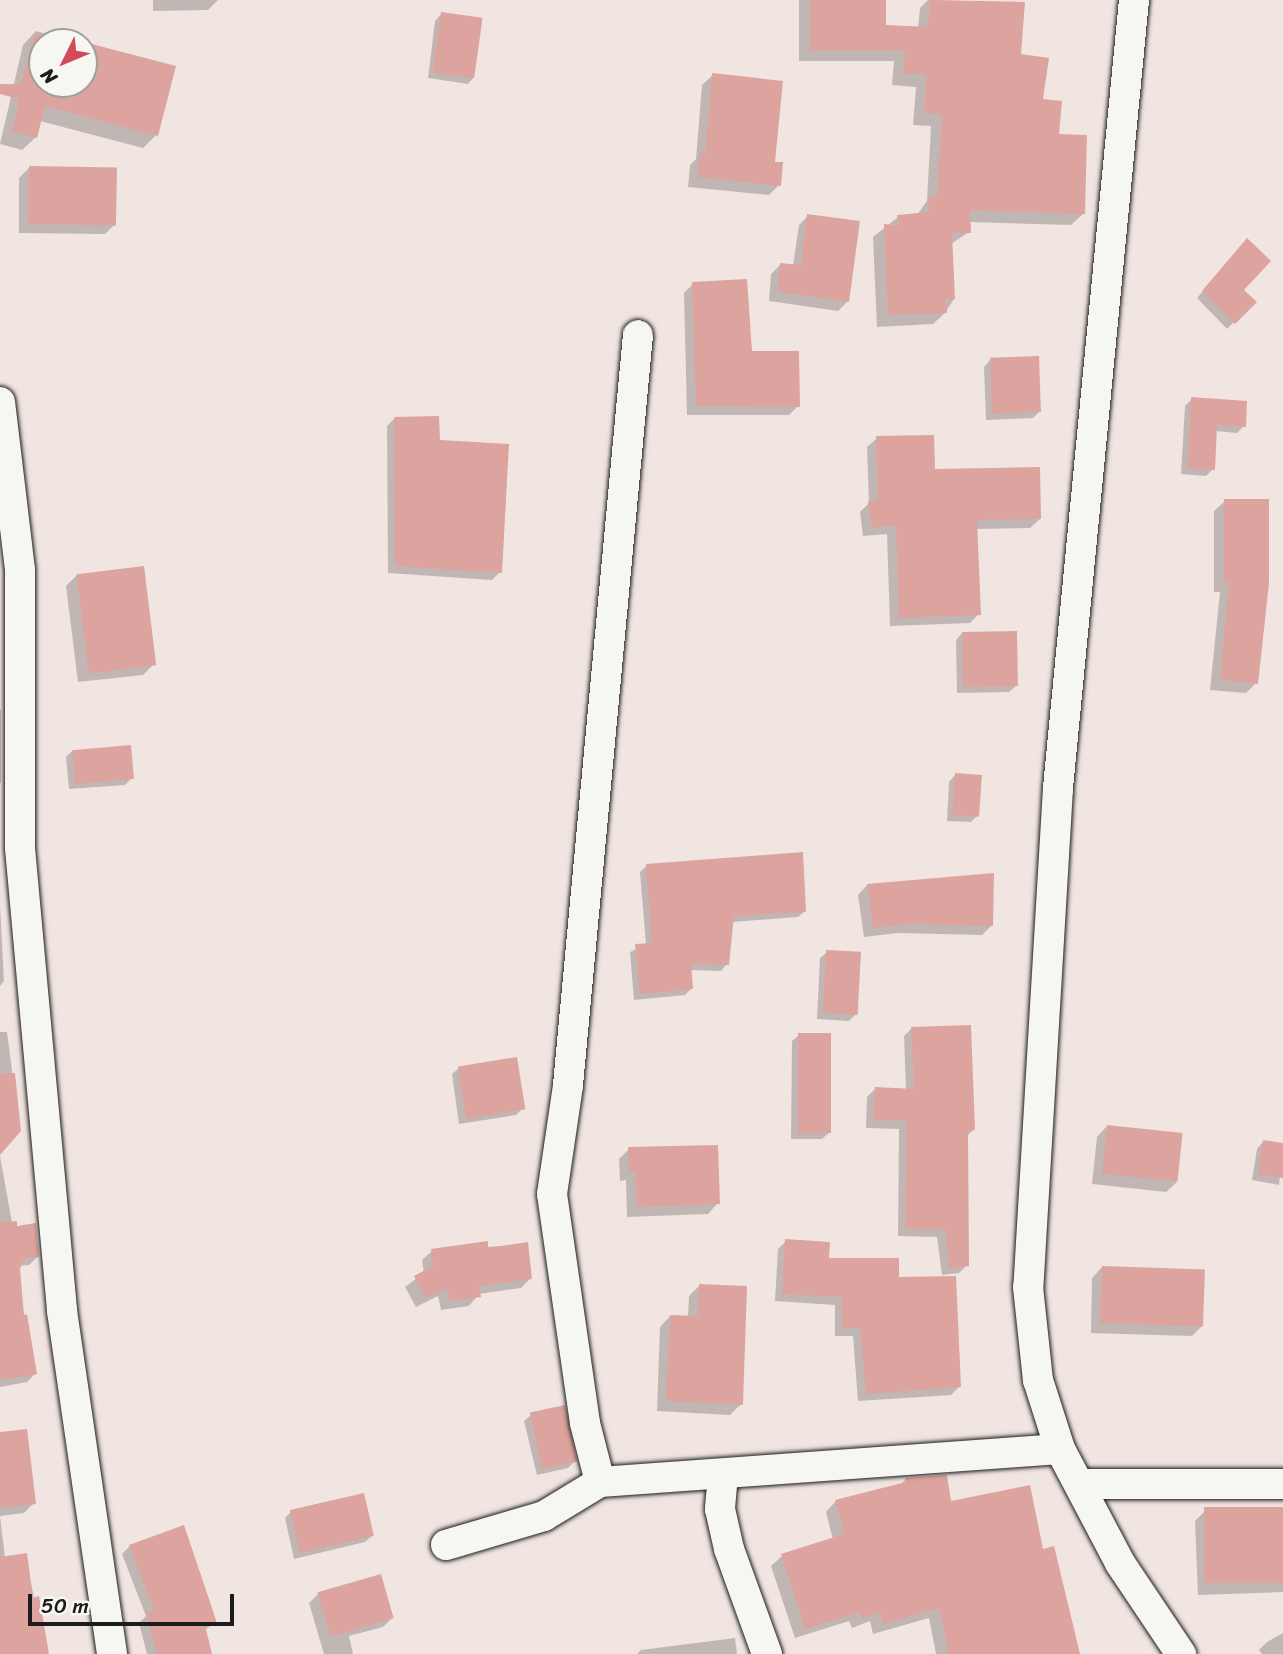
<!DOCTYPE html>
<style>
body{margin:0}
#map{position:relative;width:1283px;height:1654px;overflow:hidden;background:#f1e5e1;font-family:Sriracha,sans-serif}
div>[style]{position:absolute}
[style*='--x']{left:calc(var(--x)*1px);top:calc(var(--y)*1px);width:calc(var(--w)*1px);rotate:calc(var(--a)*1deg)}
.shadow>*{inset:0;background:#0003;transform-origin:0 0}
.building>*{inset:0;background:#dda39e;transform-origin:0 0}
.roads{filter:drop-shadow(0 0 2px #1c1c1c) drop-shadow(0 0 2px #1c1c1c)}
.minor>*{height:30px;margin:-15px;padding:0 15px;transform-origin:15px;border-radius:15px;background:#f6f6f2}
span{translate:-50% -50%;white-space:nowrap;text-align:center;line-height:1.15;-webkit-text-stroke:7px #f6f6f2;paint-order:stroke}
.north{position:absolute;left:28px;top:28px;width:70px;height:70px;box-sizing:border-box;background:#f6f6f2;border:2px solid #9f9f9c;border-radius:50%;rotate:227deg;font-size:19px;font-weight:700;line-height:28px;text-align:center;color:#1c1c1c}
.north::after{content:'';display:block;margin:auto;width:24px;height:32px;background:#d1495b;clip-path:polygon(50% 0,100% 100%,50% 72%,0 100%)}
.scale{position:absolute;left:28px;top:1594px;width:206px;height:32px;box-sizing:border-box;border:4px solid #1c1c1c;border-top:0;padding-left:9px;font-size:21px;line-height:24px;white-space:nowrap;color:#1c1c1c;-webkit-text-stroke:5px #f6f6f2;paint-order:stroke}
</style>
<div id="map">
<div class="shadow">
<i style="clip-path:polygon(153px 0,218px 0,208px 10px,153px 11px)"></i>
<i style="clip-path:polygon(799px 0,884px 0,885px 26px,918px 28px,920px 8px,928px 0,1023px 4px,1019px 55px,1057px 136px,1083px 214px,1071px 225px,969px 222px,969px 232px,951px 244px,954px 299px,945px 313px,933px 324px,877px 327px,873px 237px,898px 217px,917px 215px,927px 201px,931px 126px,913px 125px,916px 87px,892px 85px,894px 61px,799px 61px)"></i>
<i style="clip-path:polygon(441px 14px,474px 77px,468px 84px,428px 78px,435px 21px)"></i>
<i style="clip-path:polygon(36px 31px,76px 42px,42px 42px,42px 84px,84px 84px,84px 44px,156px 135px,143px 148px,40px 121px,36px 137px,22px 150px,0 144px,23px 45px)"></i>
<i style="clip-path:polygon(713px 75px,773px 163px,779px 185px,769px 195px,688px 187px,690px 165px,696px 159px,702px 85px)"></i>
<i style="clip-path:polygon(29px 168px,115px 224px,105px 234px,19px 233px,19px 178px)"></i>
<i style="clip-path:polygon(808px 216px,848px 301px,838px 311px,769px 301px,771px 274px,780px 265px,793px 266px,799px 225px)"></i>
<i style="clip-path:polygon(1247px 240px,1242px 290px,1254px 302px,1227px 329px,1197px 298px)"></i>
<i style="clip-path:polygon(693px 284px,798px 406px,789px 415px,687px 415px,684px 293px)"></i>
<i style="clip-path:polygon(990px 360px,1040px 411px,1033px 418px,986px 420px,984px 367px)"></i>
<i style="clip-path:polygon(1192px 399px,1244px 426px,1237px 433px,1215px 431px,1213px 469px,1206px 476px,1181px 474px,1185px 406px)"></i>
<i style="clip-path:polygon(395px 418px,438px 442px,500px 572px,492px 580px,388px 573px,387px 426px)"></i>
<i style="clip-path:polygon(877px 438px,934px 470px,1040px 519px,1030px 528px,976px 529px,979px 614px,970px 623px,890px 626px,887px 534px,863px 536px,860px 512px,869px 503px,867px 447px)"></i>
<i style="clip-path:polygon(1225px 501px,1256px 683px,1246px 693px,1210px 690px,1220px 592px,1214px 592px,1214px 511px)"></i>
<i style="clip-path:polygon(77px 575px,154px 664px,143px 675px,78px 682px,66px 586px)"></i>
<i style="clip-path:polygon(962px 633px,1016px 686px,1009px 692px,957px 693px,956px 640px)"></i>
<i style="left:1px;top:710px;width:73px;height:1px;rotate:90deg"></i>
<i style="clip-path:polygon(73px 750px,132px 778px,125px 785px,69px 789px,66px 757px)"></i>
<i style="clip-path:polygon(955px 775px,978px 815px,971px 822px,947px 821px,949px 782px)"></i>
<i style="clip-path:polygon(647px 865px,805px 911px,798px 917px,732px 922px,727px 964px,721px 971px,690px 970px,691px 989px,685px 995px,634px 1000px,630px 952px,646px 945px,640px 872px)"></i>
<i style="clip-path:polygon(867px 885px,991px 926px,982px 935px,898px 933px,864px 937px,858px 895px)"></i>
<i style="clip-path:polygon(0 905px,4px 981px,0 986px)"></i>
<i style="clip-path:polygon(827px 952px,856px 1014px,849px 1021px,817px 1019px,820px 958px)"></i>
<i style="clip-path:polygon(912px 1028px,973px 1130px,967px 1136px,967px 1265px,959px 1273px,942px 1275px,937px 1237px,898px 1236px,899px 1129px,866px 1128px,867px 1097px,875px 1089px,906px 1090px,904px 1036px)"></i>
<i style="clip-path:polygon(0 1032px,7px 1032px,20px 1131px,0 1152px)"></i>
<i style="clip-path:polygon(799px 1035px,829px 1133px,822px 1139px,791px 1139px,792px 1041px)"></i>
<i style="clip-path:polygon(459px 1068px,523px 1108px,516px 1115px,459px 1124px,452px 1074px)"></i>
<i style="clip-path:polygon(1107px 1126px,1177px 1182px,1166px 1192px,1092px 1184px,1097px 1137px)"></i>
<i style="clip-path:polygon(1263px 1142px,1283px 1145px,1279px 1185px,1252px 1180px,1257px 1149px)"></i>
<i style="clip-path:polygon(629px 1149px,718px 1203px,708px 1214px,627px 1217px,626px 1180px,620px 1181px,619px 1159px)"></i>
<i style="clip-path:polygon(0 1156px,13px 1228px,38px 1256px,29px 1265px,19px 1266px,22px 1317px,36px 1373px,27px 1382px,0 1387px)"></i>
<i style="clip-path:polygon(786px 1241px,827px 1260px,898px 1279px,959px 1387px,951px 1395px,858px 1401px,853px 1336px,835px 1336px,835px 1305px,775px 1301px,778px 1249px)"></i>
<i style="clip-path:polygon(526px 1244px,531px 1278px,521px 1288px,479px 1294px,469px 1306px,441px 1310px,438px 1296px,416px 1307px,405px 1287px,424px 1273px,422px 1260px,432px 1251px)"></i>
<i style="clip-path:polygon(1102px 1267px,1202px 1326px,1192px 1336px,1091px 1333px,1092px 1278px)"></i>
<i style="clip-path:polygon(699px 1286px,741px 1404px,730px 1415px,657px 1411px,660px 1327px,670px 1316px,688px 1317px,689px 1296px)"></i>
<i style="clip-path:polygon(531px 1415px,575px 1461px,568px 1468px,537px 1475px,524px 1421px)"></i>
<i style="clip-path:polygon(0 1434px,34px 1503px,24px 1513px,0 1516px,5px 1558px,25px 1555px,46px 1654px,0 1654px)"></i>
<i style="clip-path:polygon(906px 1479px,1041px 1551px,1077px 1654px,936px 1654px,929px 1618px,873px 1634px,870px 1621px,852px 1628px,849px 1621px,795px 1638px,771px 1566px,782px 1556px,833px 1540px,826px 1512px,836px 1501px,900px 1485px)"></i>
<i style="clip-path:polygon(1283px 1508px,1283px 1592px,1198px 1595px,1195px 1521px,1205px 1511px)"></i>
<i style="clip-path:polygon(291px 1512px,372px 1536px,365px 1542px,294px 1559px,285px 1518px)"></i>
<i style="clip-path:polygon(130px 1546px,215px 1622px,204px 1631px,210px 1654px,147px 1654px,139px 1623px,146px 1616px,122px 1554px)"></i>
<i style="clip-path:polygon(318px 1594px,392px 1618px,383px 1627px,349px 1636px,353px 1654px,324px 1654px,309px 1603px)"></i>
<i style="clip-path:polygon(1283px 1633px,1283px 1654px,1262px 1654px,1259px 1650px,1267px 1642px)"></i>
<i style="clip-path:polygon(735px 1638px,737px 1654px,637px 1654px,641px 1650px)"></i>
</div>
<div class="building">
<i style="clip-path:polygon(810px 0,886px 0,886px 25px,928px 27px,930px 0,1025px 2px,1021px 54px,1049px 58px,1043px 99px,1062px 101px,1059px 134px,1087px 135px,1085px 214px,970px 210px,971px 233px,952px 233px,955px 299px,946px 300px,947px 313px,888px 315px,884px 224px,899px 226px,897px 215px,929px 212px,928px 197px,937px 197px,942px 115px,924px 113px,927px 75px,903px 73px,905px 50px,810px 50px)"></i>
<i style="left:441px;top:12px;width:42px;height:61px;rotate:8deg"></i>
<i style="clip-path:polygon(34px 34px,42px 35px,42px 84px,84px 84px,84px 42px,176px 66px,158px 136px,45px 106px,37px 138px,12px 131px,19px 99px,0 94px,0 84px,21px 84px)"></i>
<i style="clip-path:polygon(712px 73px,783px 81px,775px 162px,783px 162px,781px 186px,697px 177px,700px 153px,705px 153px)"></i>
<i style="left:29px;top:166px;width:88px;height:58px;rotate:1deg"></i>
<i style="clip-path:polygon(807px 214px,860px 221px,849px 302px,778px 292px,780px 263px,801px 265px)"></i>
<i style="clip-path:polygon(1247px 238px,1271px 261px,1244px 290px,1257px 302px,1235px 324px,1202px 291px)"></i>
<i style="clip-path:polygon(747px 279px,752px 351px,799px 351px,800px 407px,696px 406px,692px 282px)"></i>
<i style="left:1039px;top:356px;width:56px;height:49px;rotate:88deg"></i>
<i style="clip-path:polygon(1191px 397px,1247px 401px,1246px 427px,1217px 425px,1215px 470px,1187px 468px)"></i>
<i style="clip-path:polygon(439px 416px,440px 440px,509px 444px,502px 573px,395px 566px,394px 417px)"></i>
<i style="clip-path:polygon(934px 435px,935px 469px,1040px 467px,1041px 519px,977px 520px,981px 615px,899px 618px,896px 525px,872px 528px,868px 501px,878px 500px,876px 436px)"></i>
<i style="clip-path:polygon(1224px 499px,1269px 499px,1269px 583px,1258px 684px,1220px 680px,1229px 582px,1224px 582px)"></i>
<i style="left:144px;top:566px;width:100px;height:68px;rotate:83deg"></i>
<i style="left:1017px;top:631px;width:55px;height:55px;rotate:89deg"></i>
<i style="left:131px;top:745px;width:34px;height:59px;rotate:85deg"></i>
<i style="left:955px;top:773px;width:27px;height:42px;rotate:4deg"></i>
<i style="clip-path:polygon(803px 852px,806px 912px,734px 916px,729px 965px,691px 964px,693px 989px,640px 994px,635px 944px,652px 943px,646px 864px)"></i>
<i style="clip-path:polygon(994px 873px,993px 926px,908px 924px,873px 928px,867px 884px)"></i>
<i style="left:826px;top:950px;width:35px;height:63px;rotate:3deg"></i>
<i style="clip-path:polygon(971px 1025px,975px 1130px,968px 1131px,969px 1266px,949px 1268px,945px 1229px,905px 1229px,907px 1121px,873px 1120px,875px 1087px,914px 1089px,911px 1027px)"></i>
<i style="left:798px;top:1033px;width:33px;height:100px"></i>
<i style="left:517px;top:1057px;width:53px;height:60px;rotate:81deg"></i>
<i style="clip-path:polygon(15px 1073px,21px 1131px,0 1155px,0 1074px)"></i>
<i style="left:1107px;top:1125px;width:76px;height:49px;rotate:6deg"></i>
<i style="clip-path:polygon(1263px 1140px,1283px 1143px,1283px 1178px,1258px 1174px)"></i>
<i style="clip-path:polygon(718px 1145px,720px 1204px,637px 1207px,635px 1171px,629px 1171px,628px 1147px)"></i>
<i style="clip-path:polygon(17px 1221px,17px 1226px,36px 1223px,39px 1257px,23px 1259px,20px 1269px,24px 1315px,27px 1314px,37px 1374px,0 1380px,0 1222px)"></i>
<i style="clip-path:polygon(785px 1239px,830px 1242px,829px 1258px,899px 1258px,899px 1277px,956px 1276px,961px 1387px,866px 1394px,860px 1328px,842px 1328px,842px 1297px,782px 1294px)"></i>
<i style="clip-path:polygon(488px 1241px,488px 1248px,528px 1242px,532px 1279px,479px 1286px,481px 1297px,450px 1301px,447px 1288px,426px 1299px,414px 1276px,433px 1266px,431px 1249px)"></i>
<i style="left:1102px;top:1266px;width:103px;height:57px;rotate:2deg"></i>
<i style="clip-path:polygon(699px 1284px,747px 1286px,743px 1405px,666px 1401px,670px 1315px,698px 1316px)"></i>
<i style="left:565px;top:1405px;width:58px;height:36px;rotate:78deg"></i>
<i style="clip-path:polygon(27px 1429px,36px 1504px,0 1508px,0 1432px)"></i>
<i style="clip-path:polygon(947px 1475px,951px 1501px,1030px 1485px,1043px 1549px,1054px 1546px,1080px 1654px,949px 1654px,939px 1608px,883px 1624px,880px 1612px,862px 1619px,860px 1612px,805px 1629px,781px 1554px,844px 1534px,835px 1500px,906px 1482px,905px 1478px)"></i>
<i style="left:364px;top:1493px;width:44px;height:76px;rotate:77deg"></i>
<i style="left:1283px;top:1507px;width:76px;height:79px;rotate:90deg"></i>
<i style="clip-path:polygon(184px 1525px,217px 1623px,205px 1625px,212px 1654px,157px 1654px,146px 1613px,154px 1611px,129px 1545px)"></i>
<i style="clip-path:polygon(27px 1553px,33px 1598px,39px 1596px,49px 1654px,0 1654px,0 1557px)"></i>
<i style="left:381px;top:1574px;width:46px;height:66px;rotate:74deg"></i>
</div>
<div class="roads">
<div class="minor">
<i style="--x:1134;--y:0;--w:792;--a:95.51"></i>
<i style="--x:1058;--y:788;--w:500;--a:93.4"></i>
<i style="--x:1028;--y:1287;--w:94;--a:83.9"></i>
<i style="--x:1038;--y:1380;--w:72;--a:72.3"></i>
<i style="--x:1060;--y:1449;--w:129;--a:62.2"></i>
<i style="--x:1120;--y:1563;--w:110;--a:56.2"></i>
<i style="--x:0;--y:402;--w:169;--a:83.2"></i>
<i style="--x:20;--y:570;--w:278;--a:90"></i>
<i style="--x:20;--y:848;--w:465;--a:84.8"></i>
<i style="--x:62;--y:1311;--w:347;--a:81.7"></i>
<i style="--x:723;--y:1474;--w:35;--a:95"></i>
<i style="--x:720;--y:1509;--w:41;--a:77.3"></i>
<i style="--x:729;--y:1549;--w:112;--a:70.1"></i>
<i style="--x:600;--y:1482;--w:461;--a:-4.1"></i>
<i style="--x:1080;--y:1484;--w:203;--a:0"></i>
<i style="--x:446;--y:1545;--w:102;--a:-16.5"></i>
<i style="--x:544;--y:1516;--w:66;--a:-31.3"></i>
<i style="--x:600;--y:1482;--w:61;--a:-104.3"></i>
<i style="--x:585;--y:1423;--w:231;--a:-98.2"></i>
<i style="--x:552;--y:1194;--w:110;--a:-81.6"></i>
<i style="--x:568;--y:1085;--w:753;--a:-84.67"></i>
</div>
</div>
<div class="north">N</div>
<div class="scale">50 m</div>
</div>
